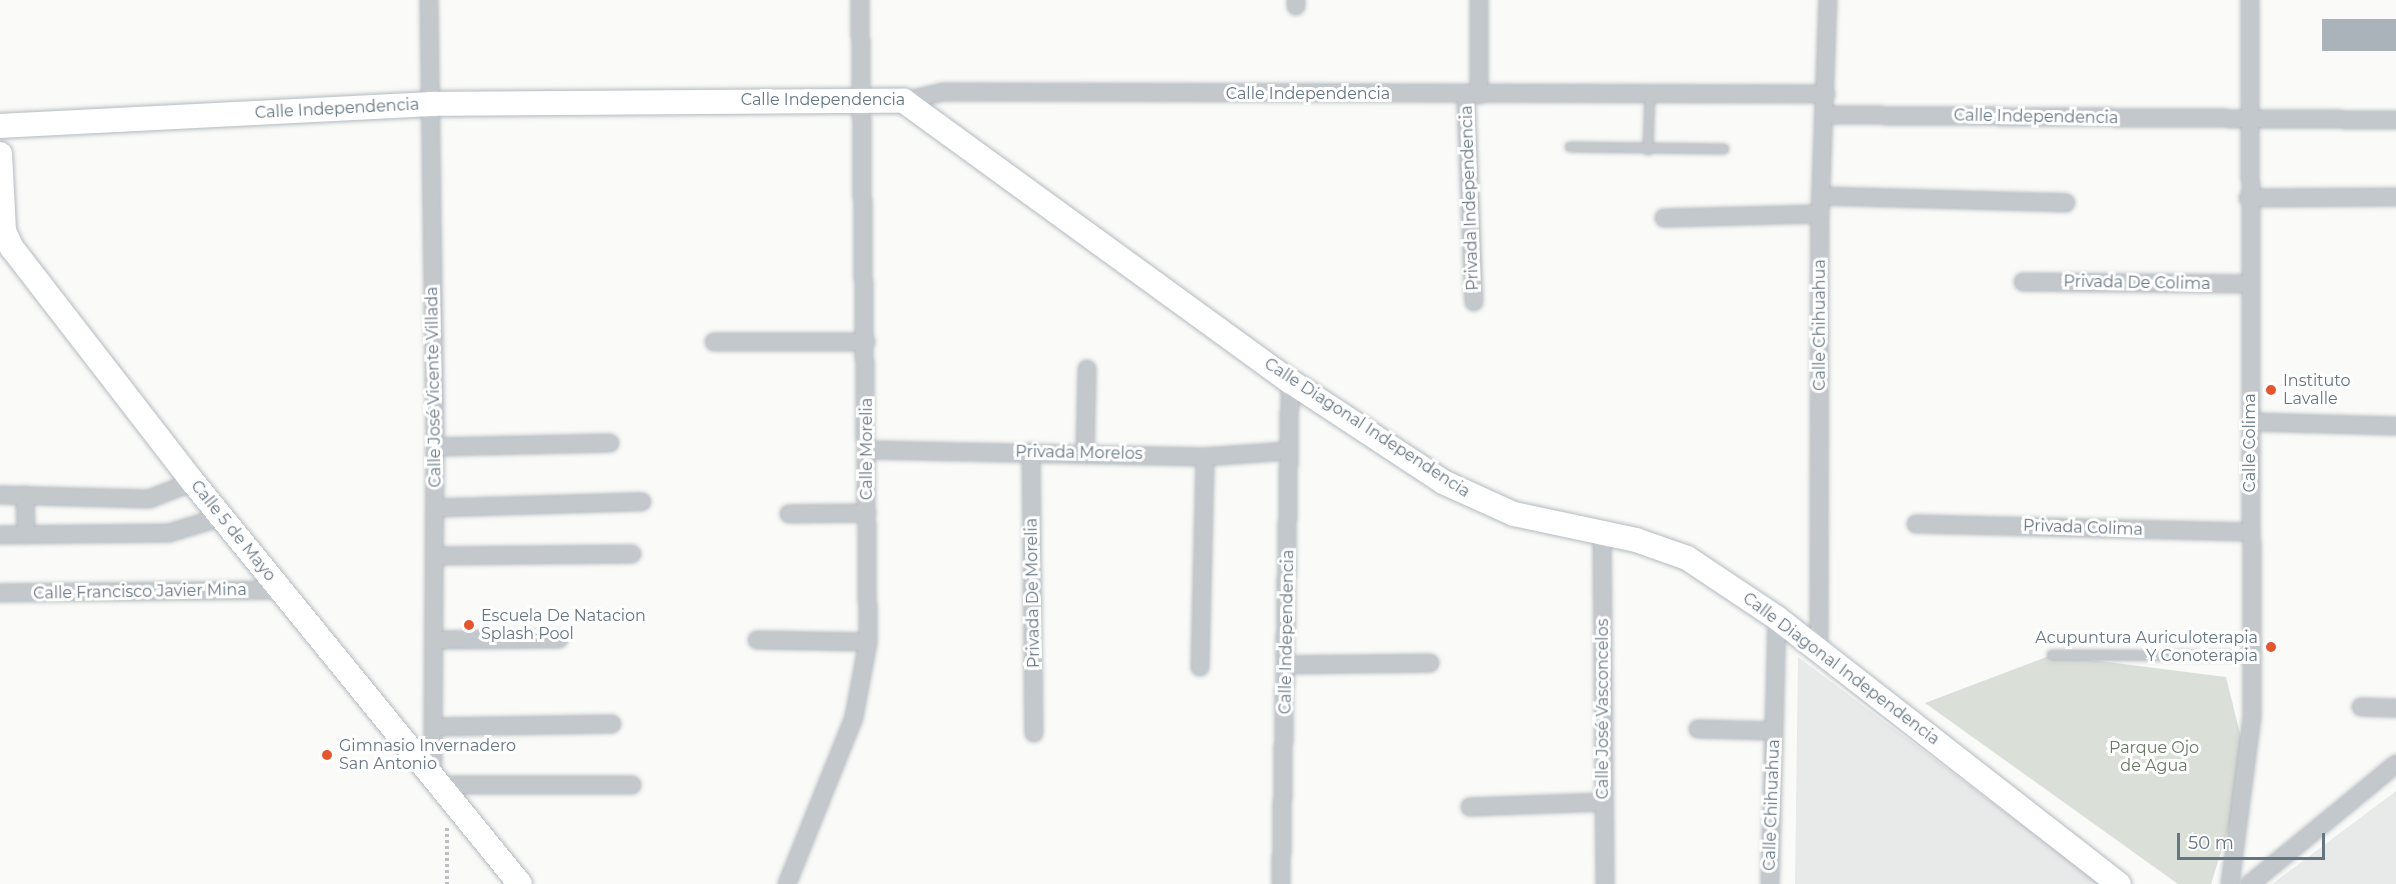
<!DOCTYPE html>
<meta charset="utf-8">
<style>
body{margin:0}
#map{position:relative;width:2396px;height:884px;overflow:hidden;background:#fafaf8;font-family:Montserrat,sans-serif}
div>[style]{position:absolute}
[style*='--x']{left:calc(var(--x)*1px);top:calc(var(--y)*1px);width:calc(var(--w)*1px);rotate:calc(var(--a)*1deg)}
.built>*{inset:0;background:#e8e9e9}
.green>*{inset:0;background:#dadfd7}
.building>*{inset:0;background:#aab3b9;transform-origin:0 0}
.path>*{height:4px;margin-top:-2px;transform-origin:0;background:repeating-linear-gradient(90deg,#bbbfc2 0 3px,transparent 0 6px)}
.roads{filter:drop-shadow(0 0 2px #b3babf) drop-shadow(0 0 2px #b3babf)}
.lane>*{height:8px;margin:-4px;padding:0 4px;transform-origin:4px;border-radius:4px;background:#c3c8cc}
.street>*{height:16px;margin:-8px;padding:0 8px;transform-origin:8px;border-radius:8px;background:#c3c8cc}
.secondary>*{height:24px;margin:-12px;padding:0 12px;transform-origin:12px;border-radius:12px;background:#fff}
.dots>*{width:16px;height:16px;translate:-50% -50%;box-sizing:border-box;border:3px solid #fff;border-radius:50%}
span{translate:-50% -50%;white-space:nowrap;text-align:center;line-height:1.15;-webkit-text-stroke:6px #fff;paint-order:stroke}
.street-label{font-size:16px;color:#657683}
.poi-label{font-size:16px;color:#657683}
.left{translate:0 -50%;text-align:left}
.right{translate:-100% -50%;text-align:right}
.park-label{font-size:16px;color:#687a64}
.scale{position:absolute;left:2177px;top:833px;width:148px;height:27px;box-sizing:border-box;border:3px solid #657683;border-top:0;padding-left:8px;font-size:18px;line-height:21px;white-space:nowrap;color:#657683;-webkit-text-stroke:4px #fff;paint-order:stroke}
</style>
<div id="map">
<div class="built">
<i style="clip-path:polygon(1798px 657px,2101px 884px,1795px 884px)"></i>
<i style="clip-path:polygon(2396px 791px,2396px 884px,2272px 884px)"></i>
</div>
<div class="green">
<i style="clip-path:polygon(2052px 655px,2226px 677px,2248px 766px,2211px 884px,2178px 884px,1925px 703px)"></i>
</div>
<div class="building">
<i style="left:2322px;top:19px;width:74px;height:32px"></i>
</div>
<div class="path">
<i style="--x:447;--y:828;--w:56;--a:90"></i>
</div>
<div class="roads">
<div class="lane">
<i style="--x:1570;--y:147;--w:154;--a:0.7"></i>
<i style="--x:1648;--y:150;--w:57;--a:-88"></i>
<i style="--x:2052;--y:655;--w:200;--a:0.3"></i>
</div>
<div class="street">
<i style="--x:429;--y:0;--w:447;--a:89.2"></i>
<i style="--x:435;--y:447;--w:327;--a:90.4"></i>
<i style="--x:1479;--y:0;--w:95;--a:90"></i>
<i style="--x:1296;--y:6;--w:6;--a:-90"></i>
<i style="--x:1466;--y:95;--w:207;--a:87.8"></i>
<i style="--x:904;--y:101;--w:40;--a:-13"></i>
<i style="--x:943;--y:92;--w:883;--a:0.13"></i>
<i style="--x:1825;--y:115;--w:571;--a:0.5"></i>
<i style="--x:1821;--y:196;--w:245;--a:1.6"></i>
<i style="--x:2248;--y:198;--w:148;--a:-0.4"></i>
<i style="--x:1664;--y:218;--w:156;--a:-1.5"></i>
<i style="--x:2023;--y:282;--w:227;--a:0.5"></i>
<i style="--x:714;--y:342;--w:152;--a:0"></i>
<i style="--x:2251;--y:422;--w:145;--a:1.6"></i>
<i style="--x:435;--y:447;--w:175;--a:-1.3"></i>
<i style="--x:869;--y:450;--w:336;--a:1.2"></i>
<i style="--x:1205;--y:457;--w:83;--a:-4.1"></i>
<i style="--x:1031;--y:452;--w:281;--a:89.4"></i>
<i style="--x:1085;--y:453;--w:84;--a:-88.6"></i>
<i style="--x:0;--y:495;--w:149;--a:1.5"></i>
<i style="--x:149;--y:499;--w:47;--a:-21.1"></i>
<i style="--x:25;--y:495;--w:40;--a:88.6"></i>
<i style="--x:435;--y:508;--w:207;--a:-1.7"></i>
<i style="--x:789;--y:514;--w:78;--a:-0.7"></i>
<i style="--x:1916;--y:524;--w:333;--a:1.4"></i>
<i style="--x:0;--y:535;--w:169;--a:-0.7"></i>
<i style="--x:169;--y:533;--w:55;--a:-16.8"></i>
<i style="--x:1602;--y:535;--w:349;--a:89.5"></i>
<i style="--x:436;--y:556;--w:196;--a:-0.6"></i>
<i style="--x:0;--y:593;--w:279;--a:-0.6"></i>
<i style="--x:436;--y:640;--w:123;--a:-0.5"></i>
<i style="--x:757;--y:640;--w:111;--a:1"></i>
<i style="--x:1819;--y:649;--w:435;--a:-89.9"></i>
<i style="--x:1820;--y:214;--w:214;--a:-87.9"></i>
<i style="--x:1287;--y:665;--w:143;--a:-0.8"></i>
<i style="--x:1200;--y:667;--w:210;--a:-88.6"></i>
<i style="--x:2361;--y:707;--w:35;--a:2"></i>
<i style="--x:434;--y:727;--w:178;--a:-1"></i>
<i style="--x:1698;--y:729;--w:76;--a:1.5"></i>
<i style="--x:440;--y:785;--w:192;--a:0"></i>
<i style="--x:1470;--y:807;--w:134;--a:-2.1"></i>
<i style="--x:787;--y:884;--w:180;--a:-68.1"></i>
<i style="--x:854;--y:717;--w:76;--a:-79.4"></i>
<i style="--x:868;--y:642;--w:642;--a:-90.71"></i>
<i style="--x:1281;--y:884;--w:503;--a:-88.97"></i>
<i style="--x:1770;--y:884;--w:266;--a:-88.5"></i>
<i style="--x:2230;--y:884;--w:169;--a:-82.5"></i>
<i style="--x:2252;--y:716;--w:716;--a:-90.16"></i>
<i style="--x:2250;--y:884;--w:189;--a:-39.4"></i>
</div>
<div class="secondary">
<i style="--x:0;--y:126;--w:431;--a:-2.9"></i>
<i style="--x:430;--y:104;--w:474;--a:-0.4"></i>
<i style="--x:904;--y:101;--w:477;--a:36"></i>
<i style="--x:1290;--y:381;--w:183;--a:33.4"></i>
<i style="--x:1443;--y:482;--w:78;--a:24.3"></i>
<i style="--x:1514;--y:514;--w:125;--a:12"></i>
<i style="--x:1636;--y:540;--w:54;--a:19.4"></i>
<i style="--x:1687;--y:558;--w:108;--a:33.7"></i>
<i style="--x:1777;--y:618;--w:433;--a:37.9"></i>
<i style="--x:0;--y:154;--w:77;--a:87"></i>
<i style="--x:4;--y:231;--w:19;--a:65"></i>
<i style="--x:12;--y:248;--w:296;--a:52.3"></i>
<i style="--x:193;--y:482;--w:518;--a:50.87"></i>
</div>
</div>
<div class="dots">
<i style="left:2271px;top:390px;background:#e4572e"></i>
<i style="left:469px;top:625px;background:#e4572e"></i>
<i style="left:2271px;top:647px;background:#e4572e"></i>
<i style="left:327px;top:755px;background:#e4572e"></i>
</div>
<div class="street-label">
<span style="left:1308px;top:94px">Calle Independencia</span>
<span style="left:823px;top:100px">Calle Independencia</span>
<span style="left:337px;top:109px;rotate:-3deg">Calle Independencia</span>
<span style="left:2036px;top:117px;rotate:1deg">Calle Independencia</span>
<span style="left:1470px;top:198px;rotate:-92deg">Privada Independencia</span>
<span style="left:2137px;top:283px;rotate:1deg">Privada De Colima</span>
<span style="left:1820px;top:325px;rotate:-90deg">Calle Chihuahua</span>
<span style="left:434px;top:387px;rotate:-91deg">Calle José Vicente Villada</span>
<span style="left:1367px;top:428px;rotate:33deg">Calle Diagonal Independencia</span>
<span style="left:2250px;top:443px;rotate:-90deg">Calle Colima</span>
<span style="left:867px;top:449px;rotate:-90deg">Calle Morelia</span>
<span style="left:1079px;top:453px;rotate:1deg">Privada Morelos</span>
<span style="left:2083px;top:528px;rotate:2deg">Privada Colima</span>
<span style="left:233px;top:531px;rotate:51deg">Calle 5 de Mayo</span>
<span style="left:140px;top:592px;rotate:-1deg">Calle Francisco Javier Mina</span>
<span style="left:1033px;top:593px;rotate:-91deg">Privada De Morelia</span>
<span style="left:1287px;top:632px;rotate:-89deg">Calle Independencia</span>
<span style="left:1841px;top:669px;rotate:37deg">Calle Diagonal Independencia</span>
<span style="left:1603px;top:709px;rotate:-90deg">Calle José Vasconcelos</span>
<span style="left:1772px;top:805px;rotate:-88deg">Calle Chihuahua</span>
</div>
<div class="poi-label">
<span class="left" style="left:2283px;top:390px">Instituto<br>Lavalle</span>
<span class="left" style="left:481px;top:625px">Escuela De Natacion<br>Splash Pool</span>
<span class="right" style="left:2258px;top:647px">Acupuntura Auriculoterapia<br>Y Conoterapia</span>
<span class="left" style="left:339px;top:755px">Gimnasio Invernadero<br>San Antonio</span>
</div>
<div class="park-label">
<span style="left:2154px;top:757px">Parque Ojo<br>de Agua</span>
</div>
<div class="scale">50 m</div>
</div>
